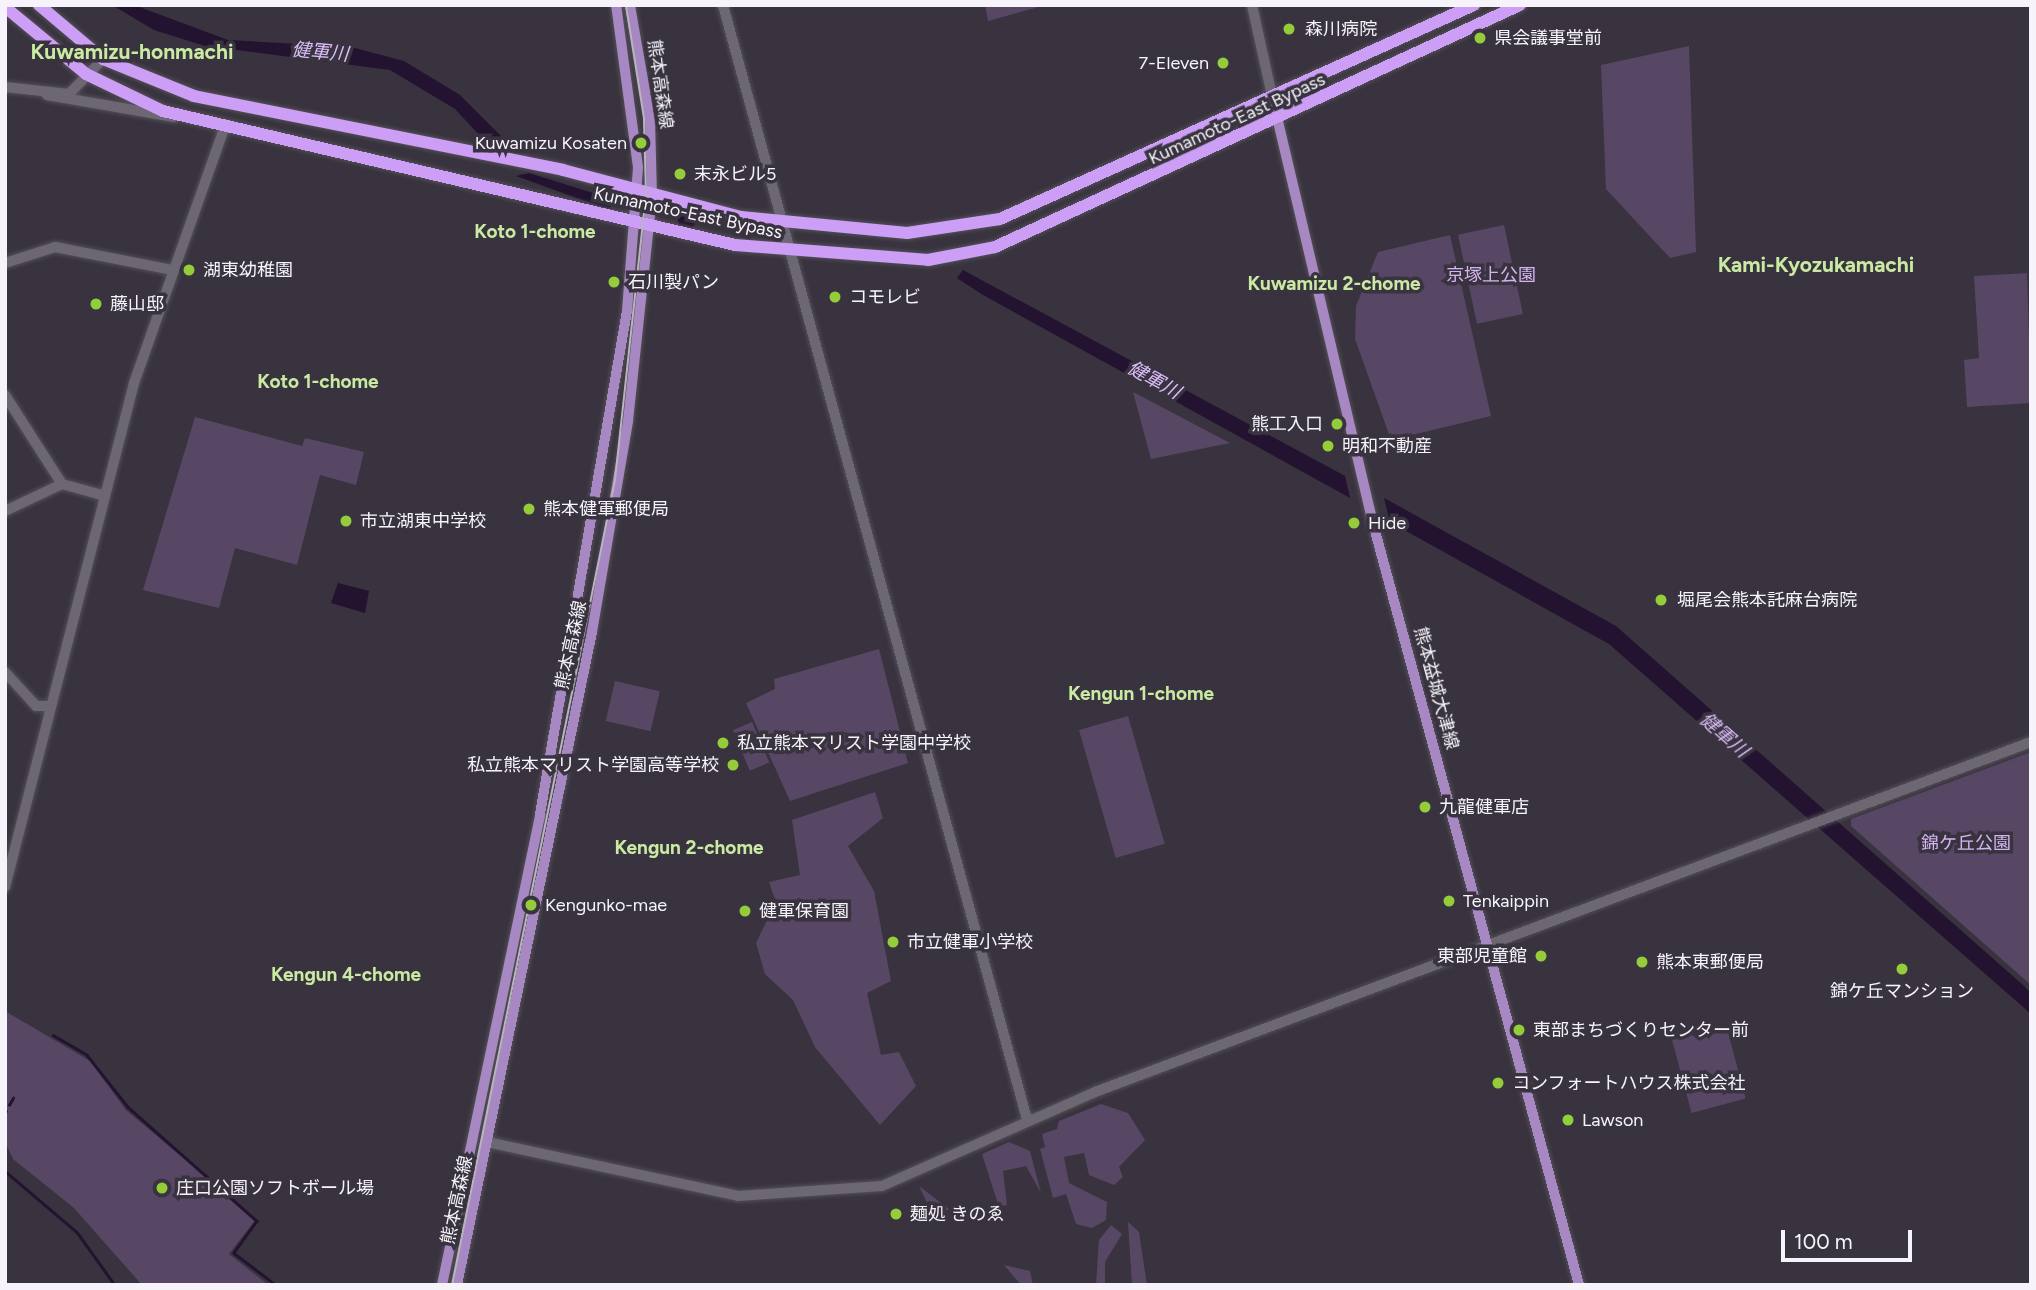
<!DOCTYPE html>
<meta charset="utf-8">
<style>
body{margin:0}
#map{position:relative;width:2036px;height:1290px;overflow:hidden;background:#38333e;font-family:Figtree,"Noto Sans JP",sans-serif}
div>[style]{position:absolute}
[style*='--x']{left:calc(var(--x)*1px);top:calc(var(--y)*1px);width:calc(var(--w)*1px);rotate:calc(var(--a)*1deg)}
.green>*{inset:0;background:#574765;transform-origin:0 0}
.water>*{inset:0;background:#231230}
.round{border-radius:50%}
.stream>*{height:2.5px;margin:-1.25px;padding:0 1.25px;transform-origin:1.25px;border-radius:1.25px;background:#231230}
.roads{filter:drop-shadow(0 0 2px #534f57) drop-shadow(0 0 2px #534f57)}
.secondary>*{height:10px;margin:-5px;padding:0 5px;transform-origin:5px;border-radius:5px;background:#6d6773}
.primary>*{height:10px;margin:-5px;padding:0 5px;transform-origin:5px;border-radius:5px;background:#a788c2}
.highway>*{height:12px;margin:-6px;padding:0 6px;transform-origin:6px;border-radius:6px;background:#cd9ef6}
.tram>*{height:2px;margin:-1px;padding:0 1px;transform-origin:1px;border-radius:1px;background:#b9b5be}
.dots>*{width:19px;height:19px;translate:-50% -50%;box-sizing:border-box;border:4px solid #38333e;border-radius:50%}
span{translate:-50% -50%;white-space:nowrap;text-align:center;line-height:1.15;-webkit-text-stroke:7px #38333e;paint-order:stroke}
.poi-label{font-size:18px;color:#f6f3fa}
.left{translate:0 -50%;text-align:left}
.right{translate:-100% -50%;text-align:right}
.street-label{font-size:18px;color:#f6f3fa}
.park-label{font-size:18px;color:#d4b5f1}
.water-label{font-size:19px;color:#ddbdfa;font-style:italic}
.neighbourhood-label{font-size:19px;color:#caeaa3;font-weight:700}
.quarter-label{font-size:21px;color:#caeaa3;font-weight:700}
.frame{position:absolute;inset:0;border:7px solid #f6f3fa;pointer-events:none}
.scale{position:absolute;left:1781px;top:1230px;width:131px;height:32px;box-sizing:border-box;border:4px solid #f6f3fa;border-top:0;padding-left:9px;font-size:21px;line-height:24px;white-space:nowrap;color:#f6f3fa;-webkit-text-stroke:5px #38333e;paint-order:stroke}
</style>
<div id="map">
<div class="green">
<i style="clip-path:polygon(985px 5px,1046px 5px,988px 21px)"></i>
<i style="clip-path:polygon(1689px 46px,1696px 252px,1670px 258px,1606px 189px,1601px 65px)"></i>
<i style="left:1504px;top:225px;width:91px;height:47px;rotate:78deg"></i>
<i style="clip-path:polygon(1450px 235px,1491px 416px,1391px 440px,1355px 339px,1356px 306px,1378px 252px)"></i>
<i style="clip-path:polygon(2027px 273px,2031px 403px,1967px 407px,1964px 360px,1979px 358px,1974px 276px)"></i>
<i style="clip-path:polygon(1133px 392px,1230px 443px,1151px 459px)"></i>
<i style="clip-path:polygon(195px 417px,302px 446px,305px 438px,364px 452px,356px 485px,320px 475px,297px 565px,235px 548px,219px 608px,143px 590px)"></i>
<i style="clip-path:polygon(879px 649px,908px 763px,790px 801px,746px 703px,775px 689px,774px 679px)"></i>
<i style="left:615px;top:681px;width:46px;height:41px;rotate:13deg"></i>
<i style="left:1128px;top:716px;width:133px;height:51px;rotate:74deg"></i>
<i style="left:752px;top:722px;width:44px;height:21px;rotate:67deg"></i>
<i style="clip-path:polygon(2031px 752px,2031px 985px,1851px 826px,1851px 819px)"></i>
<i style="clip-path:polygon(875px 792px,883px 818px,848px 846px,874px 891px,891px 981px,867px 993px,881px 1055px,899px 1052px,916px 1086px,880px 1125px,815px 1047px,793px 1000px,765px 974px,756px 943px,776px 902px,769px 882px,800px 875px,792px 820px)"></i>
<i style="clip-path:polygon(5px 1011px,90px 1061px,126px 1110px,256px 1219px,229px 1254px,266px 1283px,142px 1285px,74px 1208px,13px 1159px,5px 1142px)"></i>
<i style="left:1726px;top:1025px;width:76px;height:56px;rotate:75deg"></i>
<i style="clip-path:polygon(1101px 1104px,1128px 1113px,1145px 1140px,1119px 1167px,1123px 1177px,1114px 1185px,1089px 1175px,1084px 1153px,1064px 1157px,1069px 1183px,1107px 1202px,1106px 1220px,1092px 1228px,1076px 1224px,1066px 1194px,1053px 1198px,1040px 1149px,1045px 1147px,1042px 1134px,1057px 1129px,1059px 1121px)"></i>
<i style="clip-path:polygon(1009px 1142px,1030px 1151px,1041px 1193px,1026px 1166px,1003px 1171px,1007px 1205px,999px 1207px,982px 1154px)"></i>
<i style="clip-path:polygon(919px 1186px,949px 1209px,934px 1217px)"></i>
<i style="clip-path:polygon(1128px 1222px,1139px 1232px,1147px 1285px,1132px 1285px)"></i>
<i style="clip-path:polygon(1111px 1225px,1122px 1234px,1105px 1262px,1105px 1285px,1096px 1285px,1099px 1240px)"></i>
<i style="clip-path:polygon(1004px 1265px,1030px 1271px,1033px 1285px,1021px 1285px)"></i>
</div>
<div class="water">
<i style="clip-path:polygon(112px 5px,134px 5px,228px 40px,351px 47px,404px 61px,460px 95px,511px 146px,484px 140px,455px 109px,390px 70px,205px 46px,154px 30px)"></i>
<i style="clip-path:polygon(529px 173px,612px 199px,610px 210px,516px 176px)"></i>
<i class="round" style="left:678px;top:211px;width:18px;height:18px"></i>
<i style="clip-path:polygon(963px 270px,1345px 476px,1350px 498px,983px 295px,957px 278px)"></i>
<i style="clip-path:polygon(1384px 498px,1616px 626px,2023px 985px,2031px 993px,2031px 1014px,1609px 644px,1390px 522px)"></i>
<i style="clip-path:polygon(338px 583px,369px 591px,365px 613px,331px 603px)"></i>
</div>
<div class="stream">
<i style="--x:346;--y:5;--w:26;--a:0"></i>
<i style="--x:53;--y:1035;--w:39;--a:30"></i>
<i style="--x:87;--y:1055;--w:66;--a:51.7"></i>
<i style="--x:128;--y:1107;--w:172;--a:41.5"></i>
<i style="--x:257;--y:1221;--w:39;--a:126"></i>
<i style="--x:234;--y:1253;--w:53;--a:37.3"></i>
<i style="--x:9;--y:1105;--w:8;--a:-60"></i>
<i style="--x:5;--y:1113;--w:2;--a:-63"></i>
<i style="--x:5;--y:1171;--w:94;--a:40.3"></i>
<i style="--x:77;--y:1232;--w:65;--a:54.4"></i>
</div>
<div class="roads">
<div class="secondary">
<i style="--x:723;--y:5;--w:1155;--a:74.74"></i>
<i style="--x:1252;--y:5;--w:93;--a:77.6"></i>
<i style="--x:5;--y:87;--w:64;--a:6.2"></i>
<i style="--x:69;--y:94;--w:49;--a:-45.8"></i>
<i style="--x:47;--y:95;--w:129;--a:9.8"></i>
<i style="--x:5;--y:263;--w:52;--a:-17.7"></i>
<i style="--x:55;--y:247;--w:119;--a:11.1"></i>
<i style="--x:5;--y:395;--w:106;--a:57.4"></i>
<i style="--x:62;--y:484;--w:41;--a:15.4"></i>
<i style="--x:5;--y:511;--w:63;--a:-25.3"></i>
<i style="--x:5;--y:672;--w:46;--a:47.6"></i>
<i style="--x:36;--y:706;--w:13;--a:0"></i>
<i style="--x:5;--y:887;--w:520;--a:-75.64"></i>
<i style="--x:134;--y:383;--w:273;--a:-70.5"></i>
<i style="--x:487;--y:1142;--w:257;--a:12.1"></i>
<i style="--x:738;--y:1196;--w:144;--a:-4"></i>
<i style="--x:882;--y:1186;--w:233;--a:-23.8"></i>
<i style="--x:1095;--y:1092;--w:999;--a:-20.5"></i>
</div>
<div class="primary">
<i style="--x:1272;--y:96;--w:432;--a:76.7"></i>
<i style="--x:1371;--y:516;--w:797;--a:74.86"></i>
<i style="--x:442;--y:1285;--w:481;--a:-78.2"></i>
<i style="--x:540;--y:814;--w:510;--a:-80.19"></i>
<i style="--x:627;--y:311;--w:144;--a:-85.6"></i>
<i style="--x:638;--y:167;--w:163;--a:-97.7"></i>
<i style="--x:457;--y:1285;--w:667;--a:-78.32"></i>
<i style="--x:592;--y:632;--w:214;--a:-80.3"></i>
<i style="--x:628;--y:421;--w:226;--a:-83.9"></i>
<i style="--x:652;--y:196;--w:76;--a:-91.5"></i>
<i style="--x:650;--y:120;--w:117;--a:-99.9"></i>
</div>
<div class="highway">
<i style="--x:39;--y:5;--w:84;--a:40.2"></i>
<i style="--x:103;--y:59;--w:98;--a:22.1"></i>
<i style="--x:194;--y:96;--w:376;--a:11.3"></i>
<i style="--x:563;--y:170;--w:184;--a:14.8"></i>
<i style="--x:741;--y:217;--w:167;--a:5.5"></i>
<i style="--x:907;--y:233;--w:94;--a:-8.6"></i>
<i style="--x:1000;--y:219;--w:520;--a:-24.3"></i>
<i style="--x:5;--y:7;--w:105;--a:39.6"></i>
<i style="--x:86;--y:74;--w:85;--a:25.7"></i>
<i style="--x:163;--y:111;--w:587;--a:13.18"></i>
<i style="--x:735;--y:245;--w:194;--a:4.4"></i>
<i style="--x:928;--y:260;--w:68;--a:-11"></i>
<i style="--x:995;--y:247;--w:578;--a:-24.75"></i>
</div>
</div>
<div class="tram">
<i style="--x:452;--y:1285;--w:821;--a:-78.55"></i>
<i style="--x:615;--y:480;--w:287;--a:-83.8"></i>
<i style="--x:646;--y:195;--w:77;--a:-91.5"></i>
<i style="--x:644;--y:118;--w:114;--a:-99.1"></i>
</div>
<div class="dots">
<i style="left:1289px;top:29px;background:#95cc3a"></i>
<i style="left:1480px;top:38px;background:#95cc3a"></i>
<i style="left:1223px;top:63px;background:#95cc3a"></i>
<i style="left:641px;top:143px;background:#95cc3a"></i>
<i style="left:680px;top:174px;background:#95cc3a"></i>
<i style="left:189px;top:270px;background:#95cc3a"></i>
<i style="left:614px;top:282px;background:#95cc3a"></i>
<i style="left:835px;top:297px;background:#95cc3a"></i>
<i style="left:96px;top:304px;background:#95cc3a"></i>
<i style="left:1337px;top:424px;background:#95cc3a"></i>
<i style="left:1328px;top:446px;background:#95cc3a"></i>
<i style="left:529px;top:509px;background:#95cc3a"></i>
<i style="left:346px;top:521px;background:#95cc3a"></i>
<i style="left:1354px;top:523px;background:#95cc3a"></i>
<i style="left:1661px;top:600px;background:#95cc3a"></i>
<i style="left:723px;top:743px;background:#95cc3a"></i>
<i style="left:733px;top:765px;background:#95cc3a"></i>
<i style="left:1425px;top:807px;background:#95cc3a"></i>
<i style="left:1449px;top:901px;background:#95cc3a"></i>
<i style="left:531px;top:905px;background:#95cc3a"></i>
<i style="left:745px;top:911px;background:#95cc3a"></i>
<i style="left:893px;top:942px;background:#95cc3a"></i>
<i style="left:1541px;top:956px;background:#95cc3a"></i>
<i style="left:1642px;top:962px;background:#95cc3a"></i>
<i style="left:1902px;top:969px;background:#95cc3a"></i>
<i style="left:1519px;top:1030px;background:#95cc3a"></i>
<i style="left:1498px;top:1083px;background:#95cc3a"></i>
<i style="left:1568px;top:1120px;background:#95cc3a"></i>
<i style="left:162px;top:1188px;background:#95cc3a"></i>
<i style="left:896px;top:1214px;background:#95cc3a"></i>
</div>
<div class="poi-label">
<span class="left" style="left:1305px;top:29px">森川病院</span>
<span class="left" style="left:1494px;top:38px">県会議事堂前</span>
<span class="right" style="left:1209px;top:63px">7-Eleven</span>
<span class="right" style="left:627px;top:143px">Kuwamizu Kosaten</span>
<span class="left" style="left:694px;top:174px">末永ビル5</span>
<span class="left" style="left:203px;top:270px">湖東幼稚園</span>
<span class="left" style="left:628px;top:282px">石川製パン</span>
<span class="left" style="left:849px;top:297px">コモレビ</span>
<span class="left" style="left:110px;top:304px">藤山邸</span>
<span class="right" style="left:1323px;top:424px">熊工入口</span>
<span class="left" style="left:1342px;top:446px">明和不動産</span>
<span class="left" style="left:543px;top:509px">熊本健軍郵便局</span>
<span class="left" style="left:360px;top:521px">市立湖東中学校</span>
<span class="left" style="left:1368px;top:523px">Hide</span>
<span class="left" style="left:1677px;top:600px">堀尾会熊本託麻台病院</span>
<span class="left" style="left:737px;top:743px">私立熊本マリスト学園中学校</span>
<span class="right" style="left:719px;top:765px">私立熊本マリスト学園高等学校</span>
<span class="left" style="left:1439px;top:807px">九龍健軍店</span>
<span class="left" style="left:1463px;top:901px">Tenkaippin</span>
<span class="left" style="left:545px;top:905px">Kengunko-mae</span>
<span class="left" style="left:759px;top:911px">健軍保育園</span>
<span class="left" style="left:907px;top:942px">市立健軍小学校</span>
<span class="right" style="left:1527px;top:956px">東部児童館</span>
<span class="left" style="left:1656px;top:962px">熊本東郵便局</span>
<span style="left:1902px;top:991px">錦ケ丘マンション</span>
<span class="left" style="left:1533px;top:1030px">東部まちづくりセンター前</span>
<span class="left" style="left:1512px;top:1083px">コンフォートハウス株式会社</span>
<span class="left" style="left:1582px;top:1120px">Lawson</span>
<span class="left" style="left:176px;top:1188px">庄口公園ソフトボール場</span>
<span class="left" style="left:910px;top:1214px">麺処 きのゑ</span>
</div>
<div class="street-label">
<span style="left:660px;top:84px;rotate:82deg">熊本高森線</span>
<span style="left:1237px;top:119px;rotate:-25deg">Kumamoto-East Bypass</span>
<span style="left:688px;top:213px;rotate:12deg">Kumamoto-East Bypass</span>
<span style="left:571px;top:645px;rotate:-78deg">熊本高森線</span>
<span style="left:1436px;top:688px;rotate:75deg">熊本益城大津線</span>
<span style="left:457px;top:1200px;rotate:-78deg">熊本高森線</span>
</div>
<div class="park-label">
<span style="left:1491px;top:275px">京塚上公園</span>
<span style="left:1966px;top:843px">錦ケ丘公園</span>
</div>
<div class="water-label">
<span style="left:320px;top:52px;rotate:5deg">健軍川</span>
<span style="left:1154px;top:380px;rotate:29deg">健軍川</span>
<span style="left:1724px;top:735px;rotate:41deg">健軍川</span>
</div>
<div class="neighbourhood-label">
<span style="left:535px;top:232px">Koto 1-chome</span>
<span style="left:1334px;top:284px">Kuwamizu 2-chome</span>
<span style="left:318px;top:382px">Koto 1-chome</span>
<span style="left:1141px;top:694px">Kengun 1-chome</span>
<span style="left:689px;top:848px">Kengun 2-chome</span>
<span style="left:346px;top:975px">Kengun 4-chome</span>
</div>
<div class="quarter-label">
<span style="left:132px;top:52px">Kuwamizu-honmachi</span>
<span style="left:1816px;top:265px">Kami-Kyozukamachi</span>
</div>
<div class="frame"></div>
<div class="scale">100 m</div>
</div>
